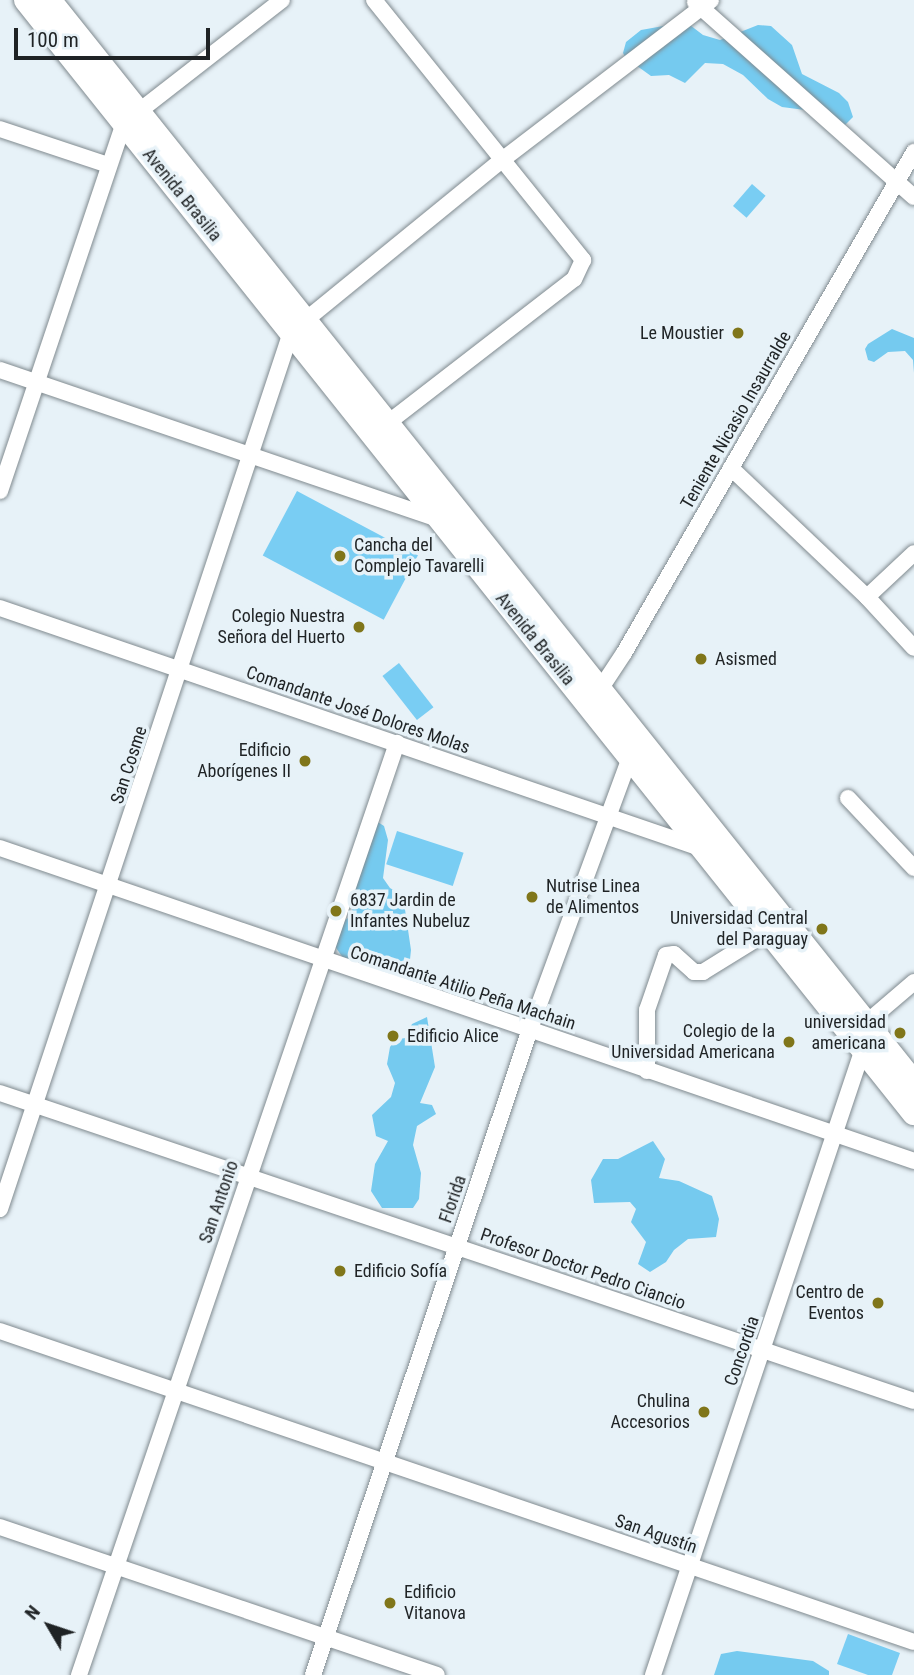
<!DOCTYPE html>
<meta charset="utf-8">
<style>
body{margin:0}
#map{position:relative;width:914px;height:1675px;overflow:hidden;background:#e7f2f8;font-family:"Roboto Condensed",sans-serif}
div>[style]{position:absolute}
[style*='--x']{left:calc(var(--x)*1px);top:calc(var(--y)*1px);width:calc(var(--w)*1px);rotate:calc(var(--a)*1deg)}
.green>*{inset:0;background:#79cdf3;transform-origin:0 0}
.forest>*{inset:0;background:#75caef}
.roads{filter:drop-shadow(0 0 2px #808a8f) drop-shadow(0 0 2px #808a8f)}
.street>*{height:16px;margin:-8px;padding:0 8px;transform-origin:8px;border-radius:8px;background:#fff}
.primary>*{height:24px;margin:-12px;padding:0 12px;transform-origin:12px;border-radius:12px;background:#fff}
.dots>*{width:19px;height:19px;translate:-50% -50%;box-sizing:border-box;border:4px solid #e7f2f8;border-radius:50%}
span{translate:-50% -50%;white-space:nowrap;text-align:center;line-height:1.15;-webkit-text-stroke:7px #e7f2f8;paint-order:stroke}
.street-label{font-size:18px;color:#1f2325}
.poi-label{font-size:18px;color:#1f2325}
.right{translate:-100% -50%;text-align:right}
.left{translate:0 -50%;text-align:left}
.north{position:absolute;left:14px;top:1591px;width:70px;height:70px;-webkit-text-stroke:5px #e7f2f8;paint-order:stroke;rotate:309deg;font-size:19px;font-weight:700;line-height:28px;text-align:center;color:#1f2325}
.north::after{content:'';display:block;margin:auto;width:24px;height:32px;background:#1f2325;clip-path:polygon(50% 0,100% 100%,50% 72%,0 100%)}
.scale{position:absolute;left:14px;top:28px;width:196px;height:32px;box-sizing:border-box;border:4px solid #1f2325;border-top:0;padding-left:9px;font-size:21px;line-height:24px;white-space:nowrap;color:#1f2325;-webkit-text-stroke:5px #e7f2f8;paint-order:stroke}
</style>
<div id="map">
<div class="green">
<i style="left:752px;top:184px;width:18px;height:29px;rotate:41deg"></i>
<i style="left:297px;top:491px;width:137px;height:73px;rotate:28deg"></i>
<i style="left:399px;top:663px;width:56px;height:21px;rotate:52deg"></i>
<i style="left:397px;top:831px;width:70px;height:35px;rotate:18deg"></i>
<i style="clip-path:polygon(848px 1634px,900px 1653px,892px 1675px,868px 1675px,837px 1664px)"></i>
</div>
<div class="forest">
<i style="clip-path:polygon(686px 22px,703px 35px,720px 40px,758px 25px,771px 26px,792px 45px,802px 74px,839px 93px,848px 102px,853px 117px,845px 125px,805px 110px,782px 107px,768px 99px,743px 75px,723px 64px,705px 63px,685px 83px,669px 75px,651px 76px,626px 58px,623px 53px,626px 42px,641px 30px)"></i>
<i style="clip-path:polygon(892px 329px,914px 338px,914px 373px,913px 360px,905px 351px,888px 352px,874px 362px,868px 360px,865px 349px,868px 344px)"></i>
<i style="clip-path:polygon(370px 817px,384px 826px,388px 840px,383px 878px,390px 888px,403px 896px,411px 950px,409px 969px,400px 972px,360px 969px,348px 965px,334px 945px,345px 920px,353px 915px,350px 890px,362px 871px,353px 852px,357px 834px)"></i>
<i style="clip-path:polygon(427px 1017px,435px 1067px,420px 1103px,432px 1105px,436px 1114px,417px 1126px,413px 1145px,421px 1173px,419px 1199px,413px 1208px,382px 1208px,371px 1191px,375px 1164px,388px 1141px,376px 1136px,372px 1115px,391px 1097px,395px 1083px,387px 1064px,390px 1047px,395px 1040px,405px 1038px,412px 1024px)"></i>
<i style="clip-path:polygon(653px 1141px,665px 1159px,659px 1178px,679px 1181px,712px 1196px,719px 1219px,716px 1237px,688px 1239px,674px 1250px,666px 1262px,650px 1272px,638px 1264px,646px 1242px,631px 1222px,636px 1209px,630px 1202px,594px 1203px,591px 1180px,603px 1159px,618px 1159px)"></i>
<i style="clip-path:polygon(737px 1651px,813px 1661px,829px 1671px,829px 1675px,714px 1675px,721px 1654px)"></i>
</div>
<div class="roads">
<div class="street">
<i style="--x:374;--y:0;--w:334;--a:51.2"></i>
<i style="--x:583;--y:260;--w:21;--a:115"></i>
<i style="--x:574;--y:279;--w:244;--a:142.3"></i>
<i style="--x:695;--y:2;--w:293;--a:41.7"></i>
<i style="--x:0;--y:129;--w:114;--a:18.4"></i>
<i style="--x:0;--y:370;--w:463;--a:18.8"></i>
<i style="--x:731;--y:468;--w:187;--a:43.5"></i>
<i style="--x:867;--y:597;--w:69;--a:47.3"></i>
<i style="--x:0;--y:491;--w:388;--a:-71.4"></i>
<i style="--x:124;--y:123;--w:200;--a:-37.9"></i>
<i style="--x:867;--y:597;--w:64;--a:-43.1"></i>
<i style="--x:0;--y:608;--w:743;--a:18.92"></i>
<i style="--x:595;--y:697;--w:53;--a:-56.6"></i>
<i style="--x:624;--y:653;--w:579;--a:-59.94"></i>
<i style="--x:848;--y:798;--w:96;--a:46.7"></i>
<i style="--x:0;--y:848;--w:966;--a:18.9"></i>
<i style="--x:647;--y:1071;--w:61;--a:-90"></i>
<i style="--x:647;--y:1010;--w:58;--a:-70.9"></i>
<i style="--x:666;--y:955;--w:8;--a:-7"></i>
<i style="--x:674;--y:954;--w:27;--a:42"></i>
<i style="--x:694;--y:972;--w:9;--a:0"></i>
<i style="--x:703;--y:972;--w:78;--a:-31.8"></i>
<i style="--x:0;--y:1093;--w:964;--a:18.62"></i>
<i style="--x:0;--y:1209;--w:924;--a:-71.64"></i>
<i style="--x:291;--y:332;--w:272;--a:-39.2"></i>
<i style="--x:502;--y:160;--w:263;--a:-37.4"></i>
<i style="--x:0;--y:1331;--w:965;--a:18.79"></i>
<i style="--x:0;--y:1527;--w:461;--a:18.7"></i>
<i style="--x:79;--y:1675;--w:985;--a:-71.16"></i>
<i style="--x:313;--y:1675;--w:681;--a:-71.43"></i>
<i style="--x:530;--y:1029;--w:295;--a:-69.8"></i>
<i style="--x:653;--y:1675;--w:660;--a:-71.46"></i>
<i style="--x:863;--y:1049;--w:26;--a:-83"></i>
<i style="--x:866;--y:1023;--w:63;--a:-40.5"></i>
</div>
<div class="primary">
<i style="--x:26;--y:0;--w:1424;--a:51.42"></i>
<i style="--x:49;--y:0;--w:1386;--a:51.39"></i>
</div>
</div>
<div class="dots">
<i style="left:738px;top:333px;background:#80761a"></i>
<i style="left:340px;top:556px;background:#80761a"></i>
<i style="left:359px;top:627px;background:#80761a"></i>
<i style="left:701px;top:659px;background:#80761a"></i>
<i style="left:305px;top:761px;background:#80761a"></i>
<i style="left:532px;top:897px;background:#80761a"></i>
<i style="left:336px;top:911px;background:#80761a"></i>
<i style="left:822px;top:929px;background:#80761a"></i>
<i style="left:900px;top:1033px;background:#80761a"></i>
<i style="left:393px;top:1036px;background:#80761a"></i>
<i style="left:789px;top:1042px;background:#80761a"></i>
<i style="left:340px;top:1271px;background:#80761a"></i>
<i style="left:878px;top:1303px;background:#80761a"></i>
<i style="left:704px;top:1412px;background:#80761a"></i>
<i style="left:390px;top:1603px;background:#80761a"></i>
</div>
<div class="street-label">
<span style="left:182px;top:195px;rotate:51deg">Avenida Brasilia</span>
<span style="left:736px;top:420px;rotate:-60deg">Teniente Nicasio Insaurralde</span>
<span style="left:535px;top:639px;rotate:51deg">Avenida Brasilia</span>
<span style="left:358px;top:710px;rotate:19deg">Comandante José Dolores Molas</span>
<span style="left:129px;top:765px;rotate:-72deg">San Cosme</span>
<span style="left:463px;top:988px;rotate:18deg">Comandante Atilio Peña Machain</span>
<span style="left:453px;top:1199px;rotate:-71deg">Florida</span>
<span style="left:219px;top:1202px;rotate:-71deg">San Antonio</span>
<span style="left:583px;top:1269px;rotate:19deg">Profesor Doctor Pedro Ciancio</span>
<span style="left:742px;top:1351px;rotate:-71deg">Concordia</span>
<span style="left:656px;top:1534px;rotate:19deg">San Agustín</span>
</div>
<div class="poi-label">
<span class="right" style="left:724px;top:333px">Le Moustier</span>
<span class="left" style="left:354px;top:556px">Cancha del<br>Complejo Tavarelli</span>
<span class="right" style="left:345px;top:627px">Colegio Nuestra<br>Señora del Huerto</span>
<span class="left" style="left:715px;top:659px">Asismed</span>
<span class="right" style="left:291px;top:761px">Edificio<br>Aborígenes II</span>
<span class="left" style="left:546px;top:897px">Nutrise Linea<br>de Alimentos</span>
<span class="left" style="left:350px;top:911px">6837 Jardin de<br>Infantes Nubeluz</span>
<span class="right" style="left:808px;top:929px">Universidad Central<br>del Paraguay</span>
<span class="right" style="left:886px;top:1033px">universidad<br>americana</span>
<span class="right" style="left:775px;top:1042px">Colegio de la<br>Universidad Americana</span>
<span class="left" style="left:407px;top:1036px">Edificio Alice</span>
<span class="left" style="left:354px;top:1271px">Edificio Sofía</span>
<span class="right" style="left:864px;top:1303px">Centro de<br>Eventos</span>
<span class="right" style="left:690px;top:1412px">Chulina<br>Accesorios</span>
<span class="left" style="left:404px;top:1603px">Edificio<br>Vitanova</span>
</div>
<div class="north">N</div>
<div class="scale">100 m</div>
</div>
